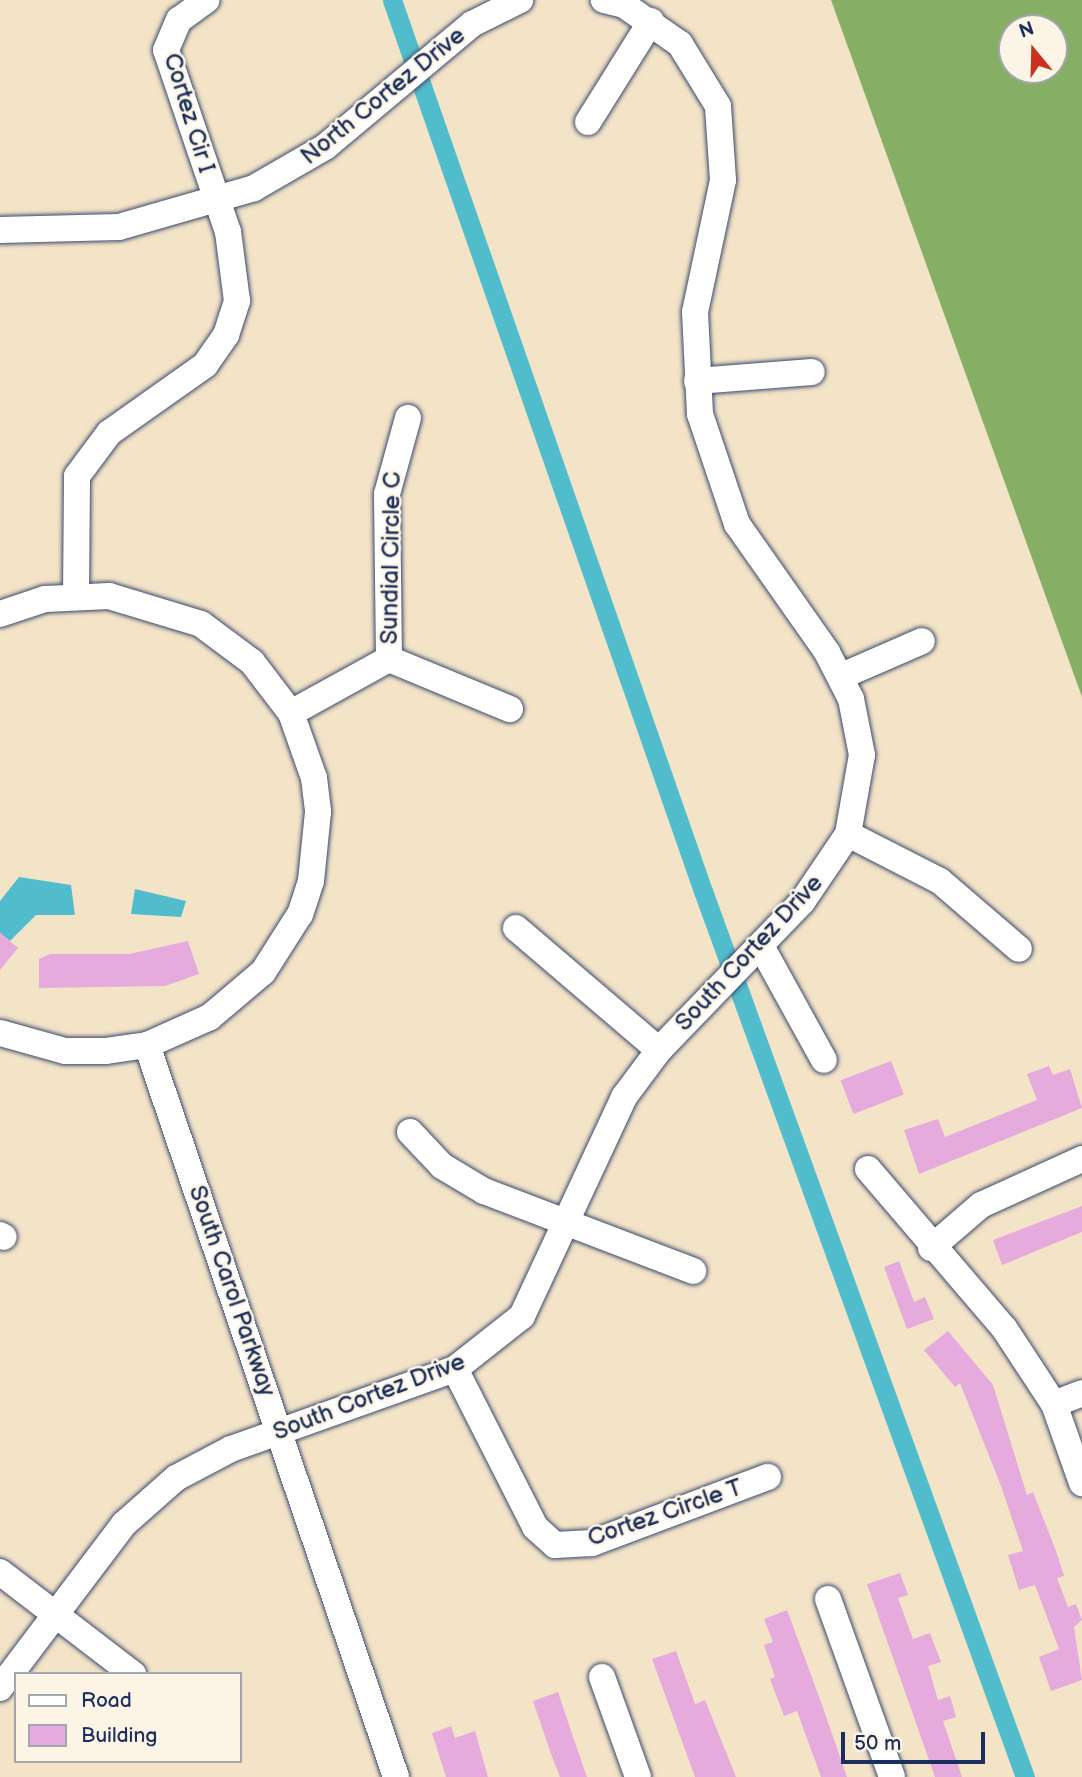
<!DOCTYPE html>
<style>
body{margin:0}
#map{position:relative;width:1082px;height:1777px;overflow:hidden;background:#f3e4c8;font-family:"Balsamiq Sans",sans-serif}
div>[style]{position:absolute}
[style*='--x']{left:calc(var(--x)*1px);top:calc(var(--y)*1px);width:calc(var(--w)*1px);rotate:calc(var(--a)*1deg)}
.forest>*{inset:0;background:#86ae64}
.water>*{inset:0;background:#51bdcc}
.canal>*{height:19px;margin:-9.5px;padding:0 9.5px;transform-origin:9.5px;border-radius:9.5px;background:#51bdcc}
.building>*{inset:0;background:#e6abdd;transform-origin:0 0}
.roads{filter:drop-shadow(0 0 2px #3b4a6e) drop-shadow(0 0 2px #3b4a6e)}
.minor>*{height:26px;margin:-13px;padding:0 13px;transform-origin:13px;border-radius:13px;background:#fff}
span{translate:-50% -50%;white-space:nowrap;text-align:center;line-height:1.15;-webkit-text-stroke:5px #fcf5e5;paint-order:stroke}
.street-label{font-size:24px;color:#1b2f5e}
.legend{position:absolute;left:14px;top:1672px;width:228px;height:91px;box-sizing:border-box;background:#fcf5e5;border:2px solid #a2a6af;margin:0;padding:9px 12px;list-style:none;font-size:21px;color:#1b2f5e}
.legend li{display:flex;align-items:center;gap:14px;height:35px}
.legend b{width:35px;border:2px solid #a2a6af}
.north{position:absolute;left:998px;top:14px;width:70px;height:70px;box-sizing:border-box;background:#fcf5e5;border:2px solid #a2a6af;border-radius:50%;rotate:341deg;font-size:19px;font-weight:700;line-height:28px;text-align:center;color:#1b2f5e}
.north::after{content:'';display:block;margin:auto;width:24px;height:32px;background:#c8321e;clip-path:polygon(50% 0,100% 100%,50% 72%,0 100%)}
.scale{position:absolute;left:841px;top:1732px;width:144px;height:32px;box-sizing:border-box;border:4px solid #1b2f5e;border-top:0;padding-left:9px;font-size:21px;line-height:24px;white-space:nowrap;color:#1b2f5e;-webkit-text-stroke:5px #fcf5e5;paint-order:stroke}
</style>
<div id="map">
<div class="forest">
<i style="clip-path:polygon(evenodd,831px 0,1082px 0,1082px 697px,831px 0,1012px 28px,1054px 28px,1054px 70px,1012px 70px,1012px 28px)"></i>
</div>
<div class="water">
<i style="clip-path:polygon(19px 877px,71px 885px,75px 915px,36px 915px,10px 941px,0 933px,0 901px)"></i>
<i style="clip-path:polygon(135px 889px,186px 901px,181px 917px,131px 914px)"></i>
</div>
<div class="canal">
<i style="--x:392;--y:0;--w:944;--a:70.76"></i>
<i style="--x:703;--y:891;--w:943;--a:70.03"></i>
</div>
<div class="building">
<i style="clip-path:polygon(0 933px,18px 948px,0 970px)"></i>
<i style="clip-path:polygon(188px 941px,199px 974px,165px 986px,39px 988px,39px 959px,50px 954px,129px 954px)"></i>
<i style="left:891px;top:1061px;width:36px;height:54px;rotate:69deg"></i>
<i style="clip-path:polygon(1049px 1066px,1053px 1075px,1070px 1069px,1082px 1108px,919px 1174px,904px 1130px,938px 1119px,945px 1137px,1037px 1100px,1027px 1074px)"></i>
<i style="clip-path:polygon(1082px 1206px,1082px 1232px,1002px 1265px,993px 1240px)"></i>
<i style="clip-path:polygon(899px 1261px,914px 1302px,925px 1297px,934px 1319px,907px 1329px,884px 1267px)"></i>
<i style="clip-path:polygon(948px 1331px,993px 1385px,1027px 1495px,1033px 1492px,1056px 1551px,1064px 1576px,1057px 1578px,1068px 1607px,1076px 1604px,1082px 1620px,1074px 1627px,1082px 1680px,1051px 1691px,1039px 1657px,1059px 1649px,1035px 1585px,1019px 1590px,1008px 1555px,1023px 1551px,1001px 1486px,960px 1383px,955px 1387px,924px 1350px)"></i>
<i style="clip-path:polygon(900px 1573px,908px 1595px,898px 1598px,913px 1639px,930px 1633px,941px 1662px,928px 1666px,938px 1700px,950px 1696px,956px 1717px,943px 1721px,962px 1777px,935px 1777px,867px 1584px)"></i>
<i style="clip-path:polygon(787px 1610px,821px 1702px,847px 1777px,821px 1777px,797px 1711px,784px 1716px,770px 1679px,775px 1677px,764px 1645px,773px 1642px,764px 1619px)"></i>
<i style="clip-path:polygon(676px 1651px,695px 1704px,705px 1700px,736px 1777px,695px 1777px,652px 1659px)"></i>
<i style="clip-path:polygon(558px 1692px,571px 1731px,587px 1777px,560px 1777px,551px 1754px,533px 1701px)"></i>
<i style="clip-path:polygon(451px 1726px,455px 1738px,475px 1731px,488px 1777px,446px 1777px,432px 1733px)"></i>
</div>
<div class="roads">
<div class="minor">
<i style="--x:588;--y:122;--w:119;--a:-58"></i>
<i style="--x:0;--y:230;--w:119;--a:-1.4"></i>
<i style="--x:119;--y:227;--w:141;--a:-16.1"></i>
<i style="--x:254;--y:188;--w:82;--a:-30"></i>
<i style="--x:325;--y:147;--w:192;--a:-39.9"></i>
<i style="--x:472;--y:24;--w:54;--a:-26.6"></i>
<i style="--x:697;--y:381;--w:115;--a:-4.5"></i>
<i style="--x:76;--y:595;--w:119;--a:-89.5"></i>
<i style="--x:77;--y:476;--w:54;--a:-53.3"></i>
<i style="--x:109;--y:433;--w:118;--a:-35.3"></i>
<i style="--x:205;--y:365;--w:37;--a:-55"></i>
<i style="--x:226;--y:335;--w:36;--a:-72"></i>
<i style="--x:237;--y:301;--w:70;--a:-97.4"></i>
<i style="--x:228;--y:232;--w:192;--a:-108.8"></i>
<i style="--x:166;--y:50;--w:33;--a:-67"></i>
<i style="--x:179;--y:20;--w:34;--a:-36"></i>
<i style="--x:0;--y:614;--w:47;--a:-18.4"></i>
<i style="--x:45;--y:599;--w:64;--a:-2.7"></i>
<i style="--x:109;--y:596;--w:96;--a:16.9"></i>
<i style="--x:201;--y:624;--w:64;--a:36.7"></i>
<i style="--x:252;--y:662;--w:64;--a:52.6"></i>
<i style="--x:291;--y:713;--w:69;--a:70.5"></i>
<i style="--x:314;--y:778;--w:34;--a:83"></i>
<i style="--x:318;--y:812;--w:69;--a:95.8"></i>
<i style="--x:311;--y:881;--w:35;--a:108"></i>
<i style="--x:300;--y:914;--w:69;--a:122.5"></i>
<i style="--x:263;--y:972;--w:70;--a:139.7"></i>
<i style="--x:210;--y:1017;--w:69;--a:156"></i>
<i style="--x:147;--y:1045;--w:41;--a:171.7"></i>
<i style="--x:106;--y:1051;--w:41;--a:180"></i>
<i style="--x:65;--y:1051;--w:67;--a:-164.5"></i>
<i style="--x:389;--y:659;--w:165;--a:-90.7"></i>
<i style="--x:387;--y:494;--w:79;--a:-74.6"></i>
<i style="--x:389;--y:659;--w:131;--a:22.5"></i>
<i style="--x:842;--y:676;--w:87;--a:-23.6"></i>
<i style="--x:291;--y:713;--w:112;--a:-28.9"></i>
<i style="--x:848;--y:834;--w:103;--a:27.1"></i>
<i style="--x:940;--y:881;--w:104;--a:40.7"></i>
<i style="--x:516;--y:928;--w:188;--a:40.5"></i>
<i style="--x:761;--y:946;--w:130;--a:61.1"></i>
<i style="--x:147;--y:1045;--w:773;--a:71.21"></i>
<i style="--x:410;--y:1132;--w:47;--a:46.7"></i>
<i style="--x:442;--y:1166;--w:49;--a:30.8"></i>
<i style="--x:484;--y:1191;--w:224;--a:20.9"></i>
<i style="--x:868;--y:1169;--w:209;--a:49.5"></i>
<i style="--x:1004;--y:1328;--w:91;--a:56.7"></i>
<i style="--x:1054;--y:1404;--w:84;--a:70.5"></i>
<i style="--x:0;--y:1235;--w:4;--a:27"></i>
<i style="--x:931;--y:1248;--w:66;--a:-40.7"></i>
<i style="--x:981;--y:1205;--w:111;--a:-24.5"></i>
<i style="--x:455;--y:1369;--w:177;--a:63.1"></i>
<i style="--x:535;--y:1527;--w:27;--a:42"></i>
<i style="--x:555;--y:1545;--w:37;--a:-3"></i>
<i style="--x:592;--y:1543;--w:188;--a:-20.6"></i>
<i style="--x:1054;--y:1404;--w:30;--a:-21"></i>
<i style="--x:0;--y:1572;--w:168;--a:37.5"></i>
<i style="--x:828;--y:1599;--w:189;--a:70.2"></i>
<i style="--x:602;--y:1677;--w:106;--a:70.2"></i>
<i style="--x:0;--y:1688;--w:206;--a:-52.9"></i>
<i style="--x:124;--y:1524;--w:69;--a:-41.5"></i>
<i style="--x:176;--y:1478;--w:62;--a:-27.8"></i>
<i style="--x:231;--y:1449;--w:238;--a:-19.7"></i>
<i style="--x:455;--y:1369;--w:85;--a:-38.3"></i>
<i style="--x:522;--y:1316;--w:242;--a:-65"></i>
<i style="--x:624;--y:1097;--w:59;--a:-53.3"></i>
<i style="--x:659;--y:1050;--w:206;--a:-46"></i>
<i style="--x:802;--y:902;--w:82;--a:-55.9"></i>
<i style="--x:848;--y:834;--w:80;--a:-80"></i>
<i style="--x:862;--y:755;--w:57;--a:-101.1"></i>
<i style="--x:851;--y:699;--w:53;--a:-117.1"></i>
<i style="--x:827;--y:652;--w:156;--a:-125.1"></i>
<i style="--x:737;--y:524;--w:116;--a:-108.6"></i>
<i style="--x:700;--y:414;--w:102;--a:-92.8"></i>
<i style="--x:695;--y:312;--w:135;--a:-78"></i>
<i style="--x:723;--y:180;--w:74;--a:-93.9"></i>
<i style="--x:718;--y:106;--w:73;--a:-121.5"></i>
<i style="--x:680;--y:44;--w:68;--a:-145.1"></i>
<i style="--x:624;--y:5;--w:21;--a:-166"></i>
</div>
</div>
<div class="street-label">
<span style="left:383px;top:96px;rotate:-39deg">North Cortez Drive</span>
<span style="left:189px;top:113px;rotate:73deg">Cortez Cir I</span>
<span style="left:391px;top:558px;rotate:-89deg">Sundial Circle C</span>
<span style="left:749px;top:953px;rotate:-47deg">South Cortez Drive</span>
<span style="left:232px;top:1291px;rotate:71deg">South Carol Parkway</span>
<span style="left:369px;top:1397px;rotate:-21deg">South Cortez Drive</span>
<span style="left:665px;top:1513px;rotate:-19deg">Cortez Circle T</span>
</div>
<ul class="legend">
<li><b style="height:9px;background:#fff"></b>Road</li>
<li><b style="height:19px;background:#e6abdd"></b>Building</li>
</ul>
<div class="north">N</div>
<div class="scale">50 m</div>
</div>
